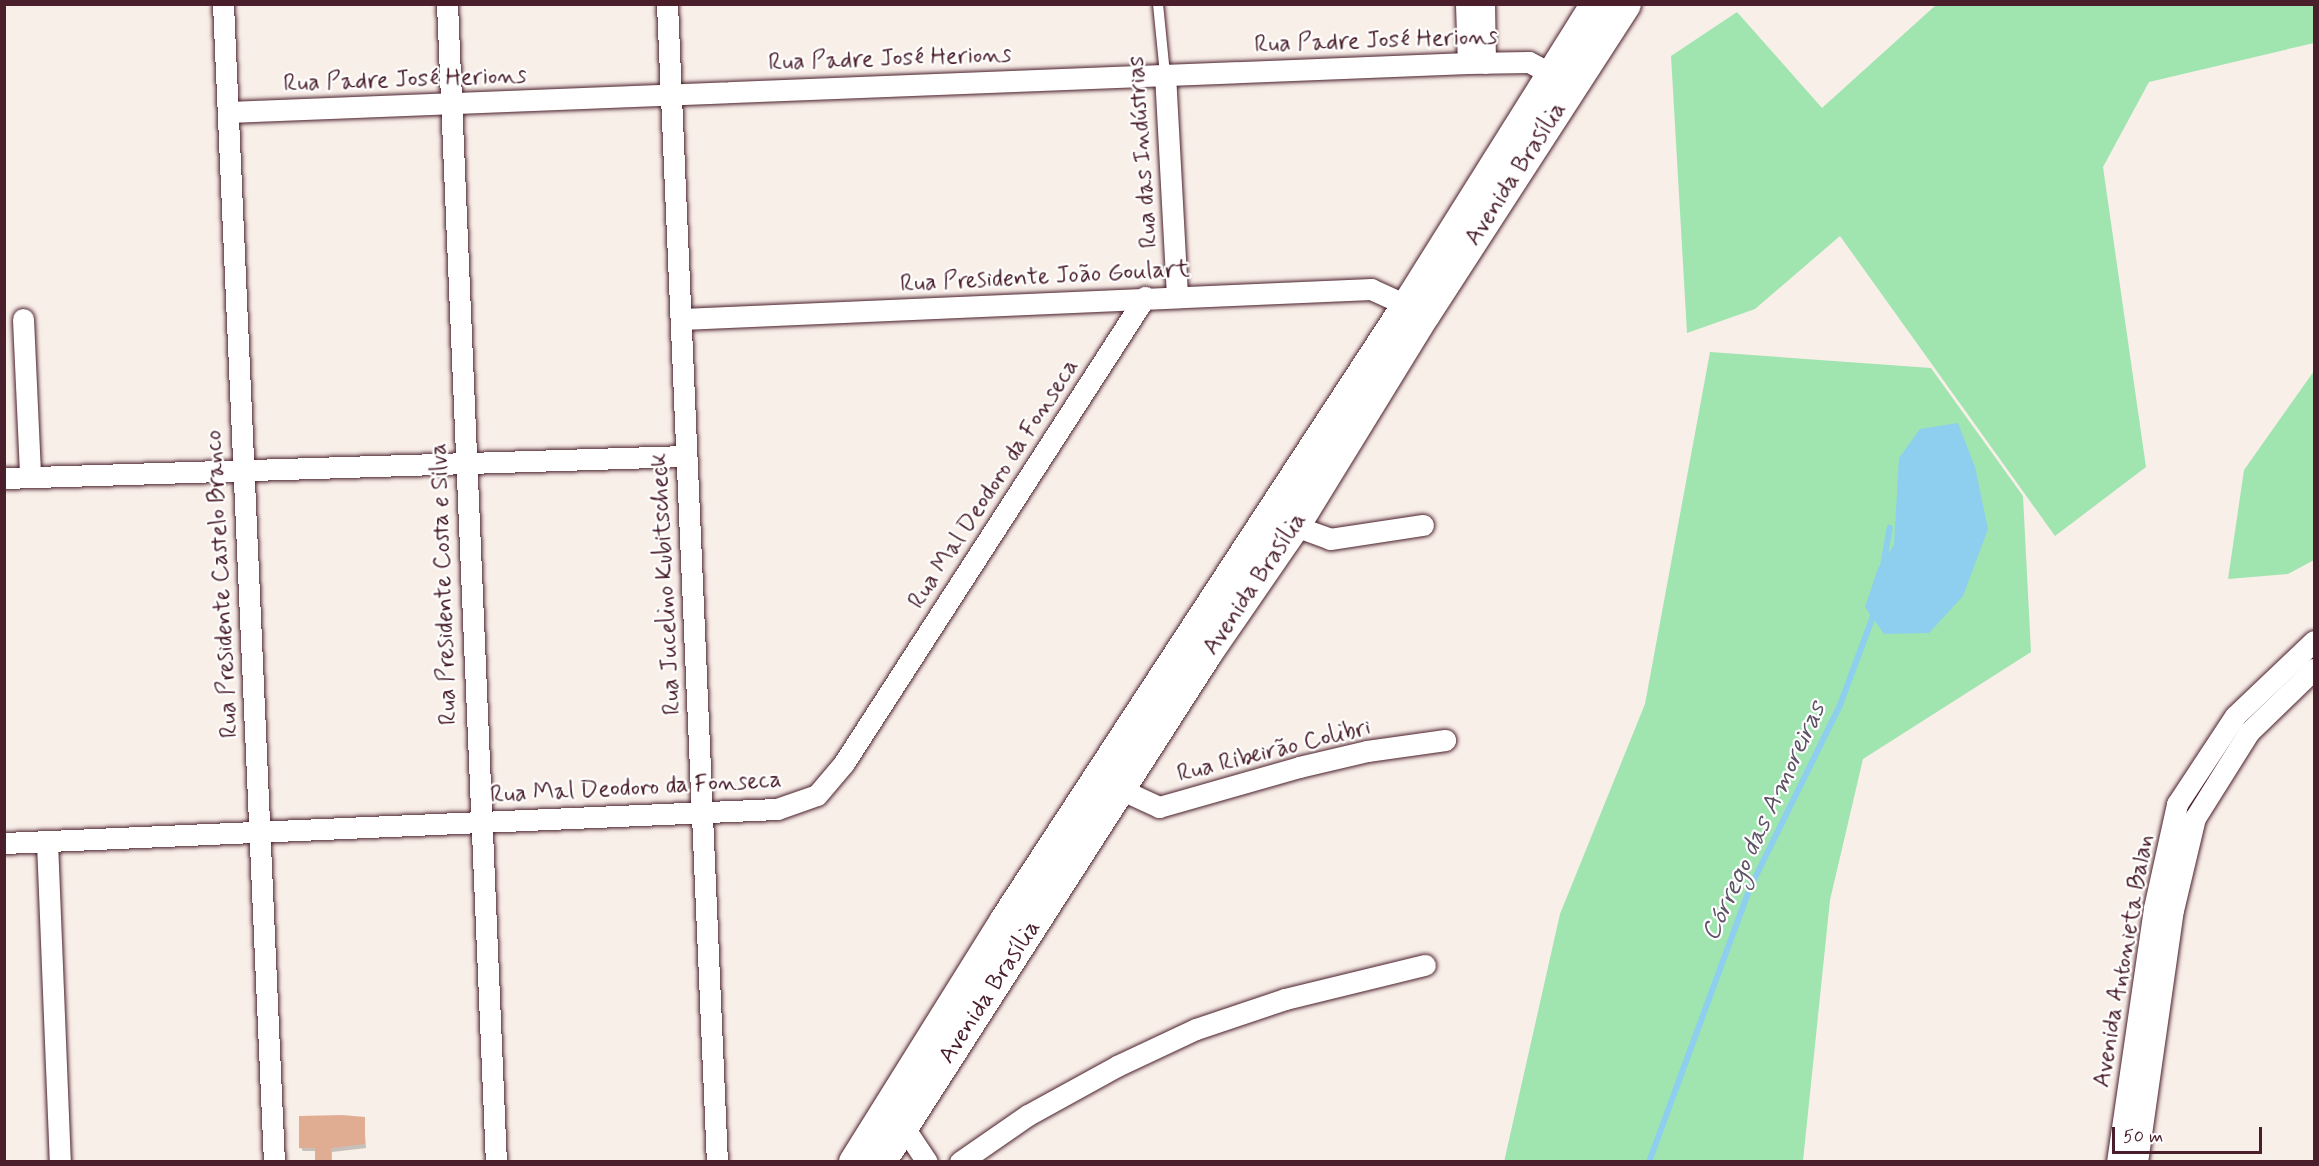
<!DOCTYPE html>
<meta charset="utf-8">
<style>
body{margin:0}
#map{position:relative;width:2319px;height:1166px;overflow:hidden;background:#f9efe9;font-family:Mynerve,sans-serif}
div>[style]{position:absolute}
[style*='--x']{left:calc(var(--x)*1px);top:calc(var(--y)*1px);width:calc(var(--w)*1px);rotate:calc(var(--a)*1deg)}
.green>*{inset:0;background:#a0e4b0}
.water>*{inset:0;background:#8eceef}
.shadow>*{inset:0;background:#0003}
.stream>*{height:6px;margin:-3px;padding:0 3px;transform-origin:3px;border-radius:3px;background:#8eceef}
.building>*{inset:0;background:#e0ad93}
.roads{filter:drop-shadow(0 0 2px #4a1f2b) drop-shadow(0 0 2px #4a1f2b)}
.service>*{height:10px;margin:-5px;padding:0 5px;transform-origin:5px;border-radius:5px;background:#fff}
.minor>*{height:21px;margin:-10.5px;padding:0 10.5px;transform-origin:10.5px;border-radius:10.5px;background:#fff}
.secondary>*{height:30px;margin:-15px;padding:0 15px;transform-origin:15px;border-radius:15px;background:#fff}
span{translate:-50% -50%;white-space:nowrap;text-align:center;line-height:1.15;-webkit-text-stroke:4.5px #fff;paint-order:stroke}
.street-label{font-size:24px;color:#4a1f2b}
.water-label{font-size:26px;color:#5e5466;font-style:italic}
.frame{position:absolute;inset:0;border:6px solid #4a1f2b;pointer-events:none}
.scale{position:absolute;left:2112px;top:1127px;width:150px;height:27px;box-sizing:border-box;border:3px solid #4a1f2b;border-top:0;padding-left:8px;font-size:18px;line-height:21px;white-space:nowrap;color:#4a1f2b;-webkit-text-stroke:4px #fff;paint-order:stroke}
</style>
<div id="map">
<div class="green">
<i style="clip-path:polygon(1937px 4px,2314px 5px,2314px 43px,2149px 82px,2103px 167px,2146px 467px,2055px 536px,1840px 236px,1755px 309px,1687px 333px,1671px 56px,1737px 12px,1822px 108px)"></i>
<i style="clip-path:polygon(1710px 352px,1931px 368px,2023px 496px,2031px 652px,1863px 759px,1830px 900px,1803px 1161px,1504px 1162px,1560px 914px,1645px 704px)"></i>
<i style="clip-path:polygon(2314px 371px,2314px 560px,2288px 574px,2228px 579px,2244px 470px)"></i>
</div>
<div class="water">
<i style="clip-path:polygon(1958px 423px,1975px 467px,1988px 529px,1963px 596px,1929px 633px,1884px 634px,1865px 607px,1878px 568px,1894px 545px,1899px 458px,1920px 429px)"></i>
</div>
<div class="shadow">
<i style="clip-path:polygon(364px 1119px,366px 1148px,332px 1152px,332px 1162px,316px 1162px,316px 1151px,303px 1151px,301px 1148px)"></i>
</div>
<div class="stream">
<i style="--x:1883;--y:566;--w:39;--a:-80"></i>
<i style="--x:1649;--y:1162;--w:292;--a:-69.8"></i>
<i style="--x:1750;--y:888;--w:204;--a:-63.8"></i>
<i style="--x:1840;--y:705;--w:100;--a:-69.6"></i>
</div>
<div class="building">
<i style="clip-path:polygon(342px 1115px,365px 1117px,365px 1144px,331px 1148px,331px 1161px,315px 1161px,315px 1148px,299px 1148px,299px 1116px)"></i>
</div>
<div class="roads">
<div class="service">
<i style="--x:1158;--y:4;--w:70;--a:84.3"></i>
</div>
<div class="minor">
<i style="--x:223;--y:4;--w:1159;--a:87.48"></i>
<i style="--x:447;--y:4;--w:1159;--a:87.58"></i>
<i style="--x:667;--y:4;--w:1159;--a:87.53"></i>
<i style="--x:1466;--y:4;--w:59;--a:88.1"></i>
<i style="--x:1484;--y:4;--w:59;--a:89"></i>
<i style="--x:1165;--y:74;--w:222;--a:86.9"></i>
<i style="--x:228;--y:112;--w:1241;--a:-2.26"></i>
<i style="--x:1468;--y:63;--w:61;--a:-0.9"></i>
<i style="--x:1529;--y:62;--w:40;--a:28"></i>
<i style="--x:23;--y:319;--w:157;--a:87.4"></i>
<i style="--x:682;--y:319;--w:690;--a:-2.49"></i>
<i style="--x:1371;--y:289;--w:53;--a:24.6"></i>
<i style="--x:4;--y:478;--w:681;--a:-1.85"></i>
<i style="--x:1295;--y:526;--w:37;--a:20"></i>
<i style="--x:1330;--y:539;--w:94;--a:-8.6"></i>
<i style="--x:1120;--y:789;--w:43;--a:24.8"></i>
<i style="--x:1159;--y:807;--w:146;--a:-15.9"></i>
<i style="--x:1299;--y:767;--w:70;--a:-13.2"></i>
<i style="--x:1367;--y:751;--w:79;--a:-8"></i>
<i style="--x:47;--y:842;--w:320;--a:87.7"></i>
<i style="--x:4;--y:843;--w:774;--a:-2.52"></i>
<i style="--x:777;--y:809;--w:42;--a:-19.3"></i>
<i style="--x:817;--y:795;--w:42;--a:-49.8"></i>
<i style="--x:844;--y:763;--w:555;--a:-57.14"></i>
<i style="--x:903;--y:1126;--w:43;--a:56.3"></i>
<i style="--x:960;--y:1162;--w:83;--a:-34.7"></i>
<i style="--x:1028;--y:1115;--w:102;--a:-28.8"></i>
<i style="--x:1117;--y:1066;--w:87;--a:-25.1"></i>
<i style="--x:1196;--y:1029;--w:94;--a:-18.6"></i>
<i style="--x:1285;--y:999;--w:144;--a:-13.7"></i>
<i style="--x:2117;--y:1162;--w:257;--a:-81.7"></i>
<i style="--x:2154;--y:908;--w:107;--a:-77.5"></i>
<i style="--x:2177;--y:804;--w:105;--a:-56.6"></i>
<i style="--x:2235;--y:716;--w:109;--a:-43.5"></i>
<i style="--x:2137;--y:1162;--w:255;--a:-81.9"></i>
<i style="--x:2173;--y:910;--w:95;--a:-76.6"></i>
<i style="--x:2195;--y:818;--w:102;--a:-57.9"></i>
<i style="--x:2249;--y:732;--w:91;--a:-44.1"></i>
</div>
<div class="secondary">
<i style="--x:854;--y:1162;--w:285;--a:-58"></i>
<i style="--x:1005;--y:920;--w:735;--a:-56.83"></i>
<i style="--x:1407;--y:305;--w:355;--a:-57.9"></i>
<i style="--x:881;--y:1162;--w:604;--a:-57.31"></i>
<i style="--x:1207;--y:654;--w:155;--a:-55.5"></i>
<i style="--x:1295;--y:526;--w:248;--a:-58.4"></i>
<i style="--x:1425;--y:315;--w:370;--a:-57.1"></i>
</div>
</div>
<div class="street-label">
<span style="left:1376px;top:41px;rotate:-2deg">Rua Padre José Herions</span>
<span style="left:890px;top:59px;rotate:-2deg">Rua Padre José Herions</span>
<span style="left:405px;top:80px;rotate:-2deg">Rua Padre José Herions</span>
<span style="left:1143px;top:152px;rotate:-94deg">Rua das Indústrias</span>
<span style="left:1516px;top:174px;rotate:-57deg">Avenida Brasília</span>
<span style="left:1045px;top:277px;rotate:-3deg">Rua Presidente João Goulart</span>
<span style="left:994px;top:484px;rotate:-57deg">Rua Mal Deodoro da Fonseca</span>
<span style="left:222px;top:584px;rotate:-93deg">Rua Presidente Castelo Branco</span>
<span style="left:444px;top:584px;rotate:-92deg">Rua Presidente Costa e Silva</span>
<span style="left:666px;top:584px;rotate:-93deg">Rua Jucelino Kubitscheck</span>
<span style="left:1255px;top:584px;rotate:-56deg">Avenida Brasília</span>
<span style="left:1274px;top:751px;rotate:-14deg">Rua Ribeirão Colibri</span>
<span style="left:636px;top:788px;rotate:-3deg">Rua Mal Deodoro da Fonseca</span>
<span style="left:2124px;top:961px;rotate:-80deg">Avenida Antonieta Balan</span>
<span style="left:990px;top:992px;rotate:-57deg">Avenida Brasília</span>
</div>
<div class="water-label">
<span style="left:1765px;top:822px;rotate:-65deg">Córrego das Amoreiras</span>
</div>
<div class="frame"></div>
<div class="scale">50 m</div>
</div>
